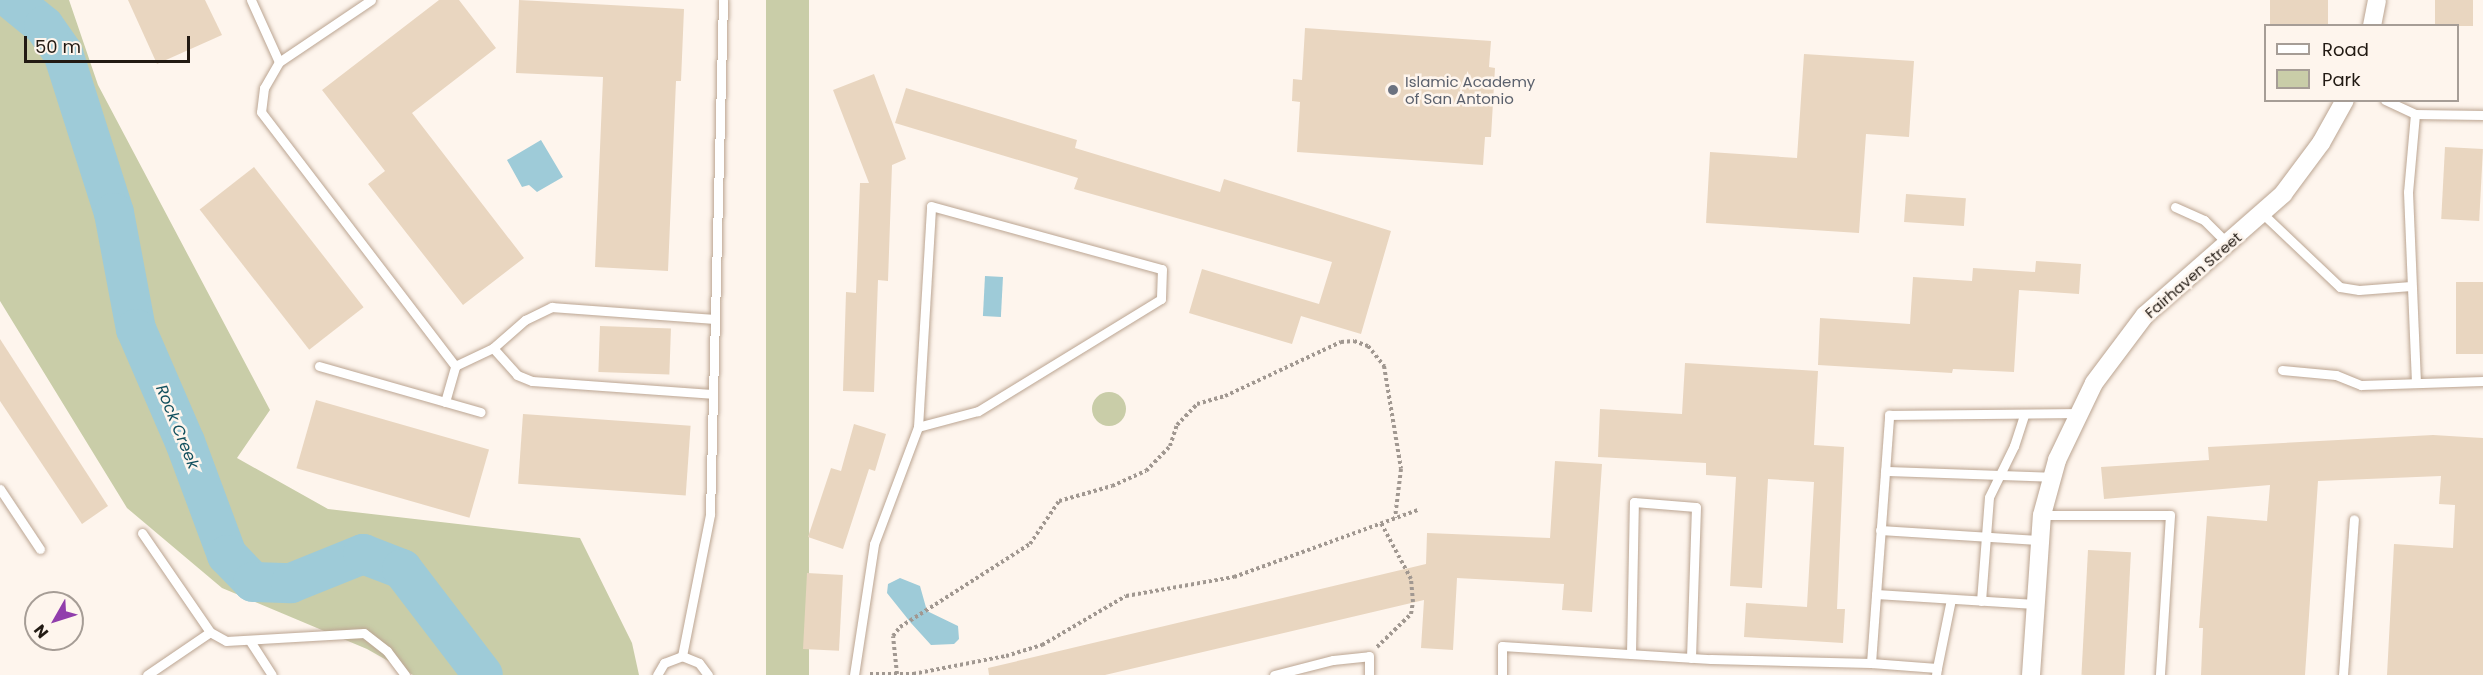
<!DOCTYPE html>
<style>
body{margin:0}
#map{position:relative;width:2483px;height:675px;overflow:hidden;background:#fef5ed;font-family:Poppins,sans-serif}
div>[style]{position:absolute}
[style*='--x']{left:calc(var(--x)*1px);top:calc(var(--y)*1px);width:calc(var(--w)*1px);rotate:calc(var(--a)*1deg)}
.green>*{inset:0;background:#c9cda8;transform-origin:0 0}
.round{border-radius:50%}
.water>*{inset:0;background:#9ecbd8;transform-origin:0 0}
.river>*{height:40px;margin:-20px;padding:0 20px;transform-origin:20px;border-radius:20px;background:#9ecbd8}
.building>*{inset:0;background:#e9d6c0;transform-origin:0 0}
.path>*{height:4px;margin-top:-2px;transform-origin:0;background:repeating-linear-gradient(90deg,#a19891 0 3px,transparent 0 6px)}
.roads{filter:drop-shadow(0 0 2px #bba592) drop-shadow(0 0 2px #bba592)}
.lane>*{height:9px;margin:-4.5px;padding:0 4.5px;transform-origin:4.5px;border-radius:4.5px;background:#fff}
.street>*{height:18px;margin:-9px;padding:0 9px;transform-origin:9px;border-radius:9px;background:#fff}
.dots>*{width:16px;height:16px;translate:-50% -50%;box-sizing:border-box;border:3px solid #fef5ed;border-radius:50%}
span{translate:-50% -50%;white-space:nowrap;text-align:center;line-height:1.15;-webkit-text-stroke:5px #fef5ed;paint-order:stroke}
.worship-label{font-size:15px;color:#5b616d}
.left{translate:0 -50%;text-align:left}
.street-label{font-size:15px;color:#221a13}
.water-label{font-size:16px;color:#12505e;font-style:italic}
.legend{position:absolute;left:2264px;top:24px;width:195px;height:78px;box-sizing:border-box;background:#fef5ed;border:2px solid #a69d96;margin:0;padding:8px 10px;list-style:none;font-size:18px;color:#221a13}
.legend li{display:flex;align-items:center;gap:12px;height:30px}
.legend b{width:30px;border:2px solid #a69d96}
.north{position:absolute;left:24px;top:591px;width:60px;height:60px;box-sizing:border-box;background:#fef5ed;border:2px solid #a69d96;border-radius:50%;rotate:231deg;font-size:16px;font-weight:700;line-height:24px;text-align:center;color:#221a13}
.north::after{content:'';display:block;margin:auto;width:21px;height:27px;background:#913eac;clip-path:polygon(50% 0,100% 100%,50% 72%,0 100%)}
.scale{position:absolute;left:24px;top:36px;width:166px;height:27px;box-sizing:border-box;border:3px solid #221a13;border-top:0;padding-left:8px;font-size:18px;line-height:21px;white-space:nowrap;color:#221a13;-webkit-text-stroke:4px #fef5ed;paint-order:stroke}
</style>
<div id="map">
<div class="green">
<i style="clip-path:polygon(0 0,69px 0,98px 85px,270px 410px,237px 458px,328px 509px,580px 538px,632px 643px,639px 675px,413px 675px,367px 649px,222px 588px,127px 508px,0 301px)"></i>
<i style="left:766px;top:0;width:43px;height:676px"></i>
<i class="round" style="left:1092px;top:392px;width:34px;height:34px"></i>
</div>
<div class="water">
<i style="clip-path:polygon(541px 140px,563px 177px,537px 192px,529px 185px,522px 187px,507px 160px)"></i>
<i style="left:985px;top:276px;width:18px;height:40px;rotate:3deg"></i>
<i style="clip-path:polygon(900px 578px,920px 586px,927px 611px,958px 626px,959px 639px,954px 644px,931px 645px,911px 623px,887px 593px,888px 584px)"></i>
</div>
<div class="river">
<i style="--x:12;--y:0;--w:41;--a:39.1"></i>
<i style="--x:44;--y:26;--w:33;--a:55"></i>
<i style="--x:63;--y:53;--w:168;--a:72.3"></i>
<i style="--x:114;--y:213;--w:118;--a:79.3"></i>
<i style="--x:136;--y:329;--w:123;--a:66.6"></i>
<i style="--x:185;--y:442;--w:121;--a:69.6"></i>
<i style="--x:227;--y:555;--w:37;--a:46"></i>
<i style="--x:253;--y:582;--w:38;--a:2"></i>
<i style="--x:291;--y:583;--w:78;--a:-21.9"></i>
<i style="--x:363;--y:554;--w:42;--a:21"></i>
<i style="--x:402;--y:569;--w:133;--a:52.6"></i>
</div>
<div class="building">
<i style="clip-path:polygon(128px 0,205px 0,222px 35px,157px 64px)"></i>
<i style="clip-path:polygon(439px 0,459px 0,496px 48px,412px 113px,524px 258px,463px 305px,368px 184px,385px 171px,322px 90px)"></i>
<i style="clip-path:polygon(519px 0,684px 9px,681px 81px,676px 81px,668px 271px,595px 267px,603px 77px,516px 73px)"></i>
<i style="left:2270px;top:0;width:58px;height:26px"></i>
<i style="left:2435px;top:0;width:38px;height:26px"></i>
<i style="clip-path:polygon(1305px 28px,1491px 41px,1489px 67px,1495px 68px,1491px 137px,1485px 137px,1483px 165px,1297px 152px,1300px 102px,1292px 101px,1293px 79px,1302px 80px)"></i>
<i style="clip-path:polygon(1804px 54px,1914px 61px,1909px 137px,1866px 134px,1859px 233px,1706px 223px,1710px 152px,1797px 158px)"></i>
<i style="clip-path:polygon(874px 74px,906px 159px,892px 165px,888px 281px,878px 280px,874px 392px,843px 391px,846px 292px,856px 293px,860px 183px,869px 183px,833px 90px)"></i>
<i style="clip-path:polygon(906px 88px,1077px 140px,1075px 148px,1220px 192px,1224px 179px,1391px 231px,1361px 334px,1301px 316px,1292px 344px,1189px 313px,1202px 269px,1319px 304px,1332px 262px,1074px 189px,1078px 178px,895px 123px)"></i>
<i style="left:2445px;top:147px;width:38px;height:72px;rotate:3deg"></i>
<i style="left:254px;top:167px;width:178px;height:69px;rotate:52deg"></i>
<i style="left:1906px;top:194px;width:60px;height:28px;rotate:4deg"></i>
<i style="clip-path:polygon(2036px 261px,2081px 264px,2079px 294px,2019px 290px,2014px 372px,1953px 369px,1952px 373px,1818px 365px,1820px 318px,1910px 324px,1913px 277px,1972px 281px,1973px 268px,2035px 272px)"></i>
<i style="left:2483px;top:282px;width:72px;height:27px;rotate:90deg"></i>
<i style="left:600px;top:326px;width:71px;height:46px;rotate:2deg"></i>
<i style="clip-path:polygon(0 339px,108px 506px,82px 524px,0 401px)"></i>
<i style="clip-path:polygon(1685px 363px,1818px 371px,1814px 445px,1844px 447px,1837px 609px,1845px 609px,1843px 643px,1744px 637px,1746px 603px,1807px 607px,1814px 482px,1768px 479px,1762px 588px,1730px 586px,1736px 477px,1706px 475px,1706px 463px,1598px 457px,1600px 409px,1682px 414px)"></i>
<i style="left:316px;top:400px;width:180px;height:71px;rotate:16deg"></i>
<i style="left:523px;top:414px;width:168px;height:70px;rotate:4deg"></i>
<i style="clip-path:polygon(854px 424px,886px 434px,875px 471px,869px 469px,843px 549px,808px 537px,831px 468px,841px 471px)"></i>
<i style="clip-path:polygon(2433px 435px,2483px 438px,2483px 675px,2387px 675px,2394px 544px,2453px 548px,2455px 505px,2439px 504px,2441px 476px,2318px 481px,2305px 675px,2201px 675px,2203px 628px,2199px 628px,2207px 516px,2267px 521px,2270px 485px,2104px 499px,2101px 467px,2209px 460px,2208px 447px)"></i>
<i style="clip-path:polygon(1555px 461px,1602px 464px,1592px 612px,1562px 610px,1564px 584px,1457px 578px,1453px 650px,1421px 648px,1424px 600px,1105px 675px,989px 675px,988px 668px,1426px 564px,1427px 533px,1550px 538px)"></i>
<i style="left:2088px;top:550px;width:43px;height:125px;rotate:3deg"></i>
<i style="left:807px;top:573px;width:36px;height:76px;rotate:3deg"></i>
</div>
<div class="path">
<i style="--x:1377;--y:647;--w:47;--a:-44.1"></i>
<i style="--x:1411;--y:614;--w:12;--a:-81"></i>
<i style="--x:1413;--y:602;--w:23;--a:-95"></i>
<i style="--x:1411;--y:579;--w:64;--a:-118.2"></i>
<i style="--x:870;--y:674;--w:43;--a:0"></i>
<i style="--x:913;--y:674;--w:95;--a:-11"></i>
<i style="--x:1006;--y:656;--w:38;--a:-17"></i>
<i style="--x:1042;--y:645;--w:97;--a:-30.3"></i>
<i style="--x:1126;--y:596;--w:110;--a:-10"></i>
<i style="--x:1234;--y:577;--w:196;--a:-20"></i>
<i style="--x:897;--y:674;--w:38;--a:-96"></i>
<i style="--x:893;--y:636;--w:11;--a:-52"></i>
<i style="--x:900;--y:627;--w:154;--a:-32.6"></i>
<i style="--x:1030;--y:544;--w:52;--a:-56"></i>
<i style="--x:1059;--y:501;--w:55;--a:-15.8"></i>
<i style="--x:1112;--y:486;--w:37;--a:-24"></i>
<i style="--x:1146;--y:471;--w:35;--a:-46"></i>
<i style="--x:1170;--y:446;--w:22;--a:-72"></i>
<i style="--x:1177;--y:425;--w:29;--a:-46"></i>
<i style="--x:1197;--y:404;--w:29;--a:-16"></i>
<i style="--x:1225;--y:396;--w:128;--a:-25"></i>
<i style="--x:1341;--y:342;--w:13;--a:-4"></i>
<i style="--x:1354;--y:341;--w:15;--a:20"></i>
<i style="--x:1368;--y:346;--w:26;--a:51"></i>
<i style="--x:1384;--y:366;--w:104;--a:80.6"></i>
<i style="--x:1401;--y:469;--w:49;--a:97"></i>
</div>
<div class="roads">
<div class="lane">
<i style="--x:251;--y:0;--w:68;--a:65.7"></i>
<i style="--x:279;--y:62;--w:30;--a:120"></i>
<i style="--x:264;--y:88;--w:24;--a:97"></i>
<i style="--x:261;--y:112;--w:320;--a:52.6"></i>
<i style="--x:455;--y:366;--w:42;--a:-25.3"></i>
<i style="--x:493;--y:348;--w:43;--a:-41.2"></i>
<i style="--x:525;--y:320;--w:30;--a:-26"></i>
<i style="--x:552;--y:307;--w:162;--a:4.2"></i>
<i style="--x:279;--y:62;--w:111;--a:-34"></i>
<i style="--x:2385;--y:100;--w:33;--a:25"></i>
<i style="--x:2415;--y:114;--w:68;--a:0.8"></i>
<i style="--x:2415;--y:114;--w:78;--a:95.1"></i>
<i style="--x:2408;--y:192;--w:191;--a:87.6"></i>
<i style="--x:2175;--y:207;--w:32;--a:24"></i>
<i style="--x:2204;--y:220;--w:34;--a:45"></i>
<i style="--x:2263;--y:214;--w:106;--a:43.5"></i>
<i style="--x:2340;--y:287;--w:19;--a:9"></i>
<i style="--x:2359;--y:290;--w:52;--a:-4.4"></i>
<i style="--x:493;--y:348;--w:36;--a:48"></i>
<i style="--x:517;--y:375;--w:16;--a:22"></i>
<i style="--x:532;--y:381;--w:180;--a:4.1"></i>
<i style="--x:319;--y:366;--w:168;--a:15.9"></i>
<i style="--x:2282;--y:370;--w:54;--a:5.3"></i>
<i style="--x:2336;--y:375;--w:27;--a:22"></i>
<i style="--x:2361;--y:385;--w:122;--a:-1.9"></i>
<i style="--x:445;--y:402;--w:37;--a:-74"></i>
<i style="--x:1885;--y:471;--w:168;--a:2"></i>
<i style="--x:0;--y:489;--w:72;--a:56.3"></i>
<i style="--x:2042;--y:515;--w:128;--a:0"></i>
<i style="--x:2170;--y:515;--w:160;--a:93.6"></i>
<i style="--x:1880;--y:530;--w:158;--a:3.6"></i>
<i style="--x:142;--y:533;--w:120;--a:55.5"></i>
<i style="--x:210;--y:632;--w:18;--a:29"></i>
<i style="--x:226;--y:641;--w:138;--a:-3.3"></i>
<i style="--x:364;--y:633;--w:29;--a:38"></i>
<i style="--x:387;--y:651;--w:30;--a:53"></i>
<i style="--x:1876;--y:594;--w:159;--a:3.6"></i>
<i style="--x:1981;--y:601;--w:104;--a:-85.6"></i>
<i style="--x:1989;--y:497;--w:57;--a:-63.9"></i>
<i style="--x:2014;--y:446;--w:33;--a:-72"></i>
<i style="--x:250;--y:641;--w:40;--a:57.1"></i>
<i style="--x:1631;--y:654;--w:152;--a:-88.9"></i>
<i style="--x:1634;--y:502;--w:62;--a:4.6"></i>
<i style="--x:1696;--y:507;--w:151;--a:91.9"></i>
<i style="--x:682;--y:656;--w:145;--a:-78.8"></i>
<i style="--x:710;--y:514;--w:514;--a:-88.55"></i>
<i style="--x:1871;--y:663;--w:249;--a:-85.8"></i>
<i style="--x:1889;--y:415;--w:188;--a:-0.6"></i>
<i style="--x:1937;--y:668;--w:70;--a:-78.5"></i>
<i style="--x:147;--y:675;--w:76;--a:-34.3"></i>
<i style="--x:657;--y:675;--w:14;--a:-60"></i>
<i style="--x:664;--y:663;--w:19;--a:-21"></i>
<i style="--x:682;--y:656;--w:18;--a:22"></i>
<i style="--x:699;--y:663;--w:15;--a:53"></i>
<i style="--x:854;--y:675;--w:133;--a:-81.3"></i>
<i style="--x:874;--y:544;--w:125;--a:-69.4"></i>
<i style="--x:918;--y:427;--w:221;--a:-86.6"></i>
<i style="--x:931;--y:206;--w:239;--a:15.3"></i>
<i style="--x:1162;--y:269;--w:30;--a:92"></i>
<i style="--x:1161;--y:299;--w:215;--a:148.5"></i>
<i style="--x:978;--y:411;--w:62;--a:165.1"></i>
<i style="--x:1274;--y:675;--w:61;--a:-14.3"></i>
<i style="--x:1333;--y:660;--w:36;--a:-6"></i>
<i style="--x:1369;--y:656;--w:19;--a:90"></i>
<i style="--x:1502;--y:675;--w:29;--a:-90"></i>
<i style="--x:1502;--y:646;--w:209;--a:3.6"></i>
<i style="--x:1711;--y:659;--w:160;--a:1.4"></i>
<i style="--x:1871;--y:663;--w:66;--a:4.3"></i>
<i style="--x:1937;--y:668;--w:7;--a:98"></i>
<i style="--x:2343;--y:675;--w:156;--a:-86"></i>
</div>
<div class="street">
<i style="--x:2372;--y:26;--w:26;--a:-79"></i>
<i style="--x:2031;--y:675;--w:160;--a:-86.1"></i>
<i style="--x:2042;--y:515;--w:57;--a:-74.7"></i>
<i style="--x:2057;--y:460;--w:85;--a:-64.3"></i>
<i style="--x:2094;--y:383;--w:85;--a:-53.1"></i>
<i style="--x:2145;--y:315;--w:184;--a:-41.2"></i>
<i style="--x:2283;--y:194;--w:64;--a:-53.3"></i>
<i style="--x:2321;--y:143;--w:49;--a:-60.8"></i>
</div>
</div>
<div class="dots">
<i style="left:1393px;top:90px;background:#6b7280"></i>
</div>
<div class="worship-label">
<span class="left" style="left:1405px;top:90px">Islamic Academy<br>of San Antonio</span>
</div>
<div class="street-label">
<span style="left:2193px;top:275px;rotate:-41deg">Fairhaven Street</span>
</div>
<div class="water-label">
<span style="left:177px;top:427px;rotate:68deg">Rock Creek</span>
</div>
<ul class="legend">
<li><b style="height:8px;background:#fff"></b>Road</li>
<li><b style="height:16px;background:#c9cda8"></b>Park</li>
</ul>
<div class="north">N</div>
<div class="scale">50 m</div>
</div>
